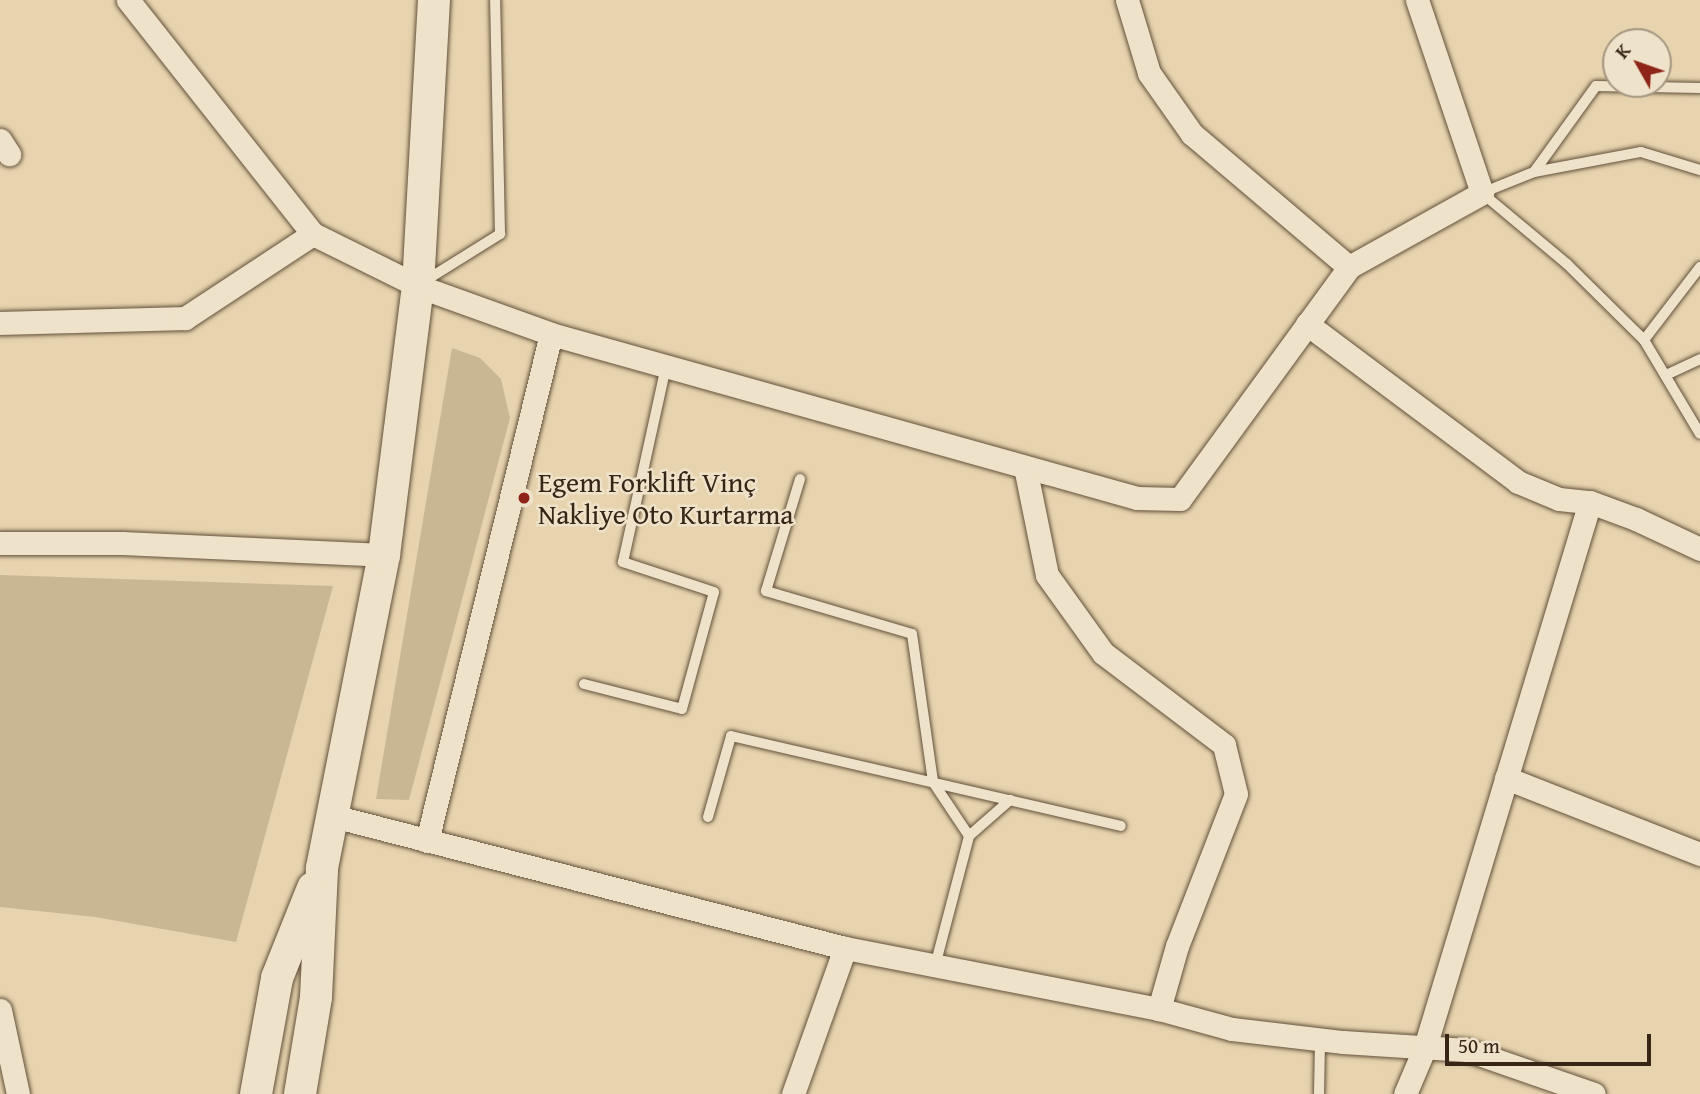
<!DOCTYPE html>
<meta charset="utf-8">
<style>
body{margin:0}
#map{position:relative;width:1700px;height:1094px;overflow:hidden;background:#e7d3ad;font-family:"Gentium Book Plus",serif}
div>[style]{position:absolute}
[style*='--x']{left:calc(var(--x)*1px);top:calc(var(--y)*1px);width:calc(var(--w)*1px);rotate:calc(var(--a)*1deg)}
.green>*{inset:0;background:#c9b693}
.roads{filter:drop-shadow(0 0 2px #63513c) drop-shadow(0 0 2px #63513c)}
.lane>*{height:10px;margin:-5px;padding:0 5px;transform-origin:5px;border-radius:5px;background:#efe2ca}
.street>*{height:23px;margin:-11.5px;padding:0 11.5px;transform-origin:11.5px;border-radius:11.5px;background:#efe2ca}
.secondary>*{height:32px;margin:-16px;padding:0 16px;transform-origin:16px;border-radius:16px;background:#efe2ca}
.dots>*{width:19px;height:19px;translate:-50% -50%;box-sizing:border-box;border:4px solid #efe2ca;border-radius:50%}
span{translate:-50% -50%;white-space:nowrap;text-align:center;line-height:1.15;-webkit-text-stroke:5px #efe2ca;paint-order:stroke}
.poi-label{font-size:28px;color:#372616}
.left{translate:0 -50%;text-align:left}
.north{position:absolute;left:1602px;top:28px;width:70px;height:70px;box-sizing:border-box;background:#efe2ca;border:2px solid #a59782;border-radius:50%;rotate:310deg;font-size:19px;font-weight:700;line-height:28px;text-align:center;color:#372616}
.north::after{content:'';display:block;margin:auto;width:24px;height:32px;background:#8f2418;clip-path:polygon(50% 0,100% 100%,50% 72%,0 100%)}
.scale{position:absolute;left:1445px;top:1034px;width:206px;height:32px;box-sizing:border-box;border:4px solid #372616;border-top:0;padding-left:9px;font-size:21px;line-height:24px;white-space:nowrap;color:#372616;-webkit-text-stroke:5px #efe2ca;paint-order:stroke}
</style>
<div id="map">
<div class="green">
<i style="clip-path:polygon(452px 348px,480px 358px,501px 379px,510px 418px,409px 800px,376px 799px)"></i>
<i style="clip-path:polygon(0 575px,333px 586px,236px 942px,95px 917px,0 907px)"></i>
</div>
<div class="roads">
<div class="lane">
<i style="--x:1700;--y:88;--w:104;--a:-178.9"></i>
<i style="--x:1596;--y:86;--w:106;--a:125.8"></i>
<i style="--x:1534;--y:172;--w:56;--a:158"></i>
<i style="--x:1482;--y:193;--w:111;--a:39.9"></i>
<i style="--x:1567;--y:264;--w:108;--a:44.6"></i>
<i style="--x:1644;--y:340;--w:109;--a:59.2"></i>
<i style="--x:1534;--y:172;--w:109;--a:-10.6"></i>
<i style="--x:1641;--y:152;--w:62;--a:17"></i>
<i style="--x:423;--y:282;--w:91;--a:-31.9"></i>
<i style="--x:500;--y:234;--w:234;--a:-91.2"></i>
<i style="--x:1644;--y:340;--w:92;--a:-52.5"></i>
<i style="--x:1666;--y:375;--w:38;--a:-25"></i>
<i style="--x:800;--y:479;--w:117;--a:106.9"></i>
<i style="--x:766;--y:591;--w:152;--a:16.4"></i>
<i style="--x:912;--y:634;--w:149;--a:81.9"></i>
<i style="--x:933;--y:782;--w:65;--a:56.3"></i>
<i style="--x:584;--y:684;--w:101;--a:14.3"></i>
<i style="--x:682;--y:709;--w:121;--a:-74.7"></i>
<i style="--x:714;--y:592;--w:96;--a:-161.8"></i>
<i style="--x:623;--y:562;--w:201;--a:-77.6"></i>
<i style="--x:708;--y:817;--w:84;--a:-74.1"></i>
<i style="--x:731;--y:736;--w:400;--a:13"></i>
<i style="--x:935;--y:966;--w:134;--a:-75.3"></i>
<i style="--x:969;--y:836;--w:55;--a:-41.3"></i>
<i style="--x:1319;--y:1094;--w:54;--a:-88.9"></i>
</div>
<div class="street">
<i style="--x:128;--y:0;--w:298;--a:51.7"></i>
<i style="--x:313;--y:234;--w:117;--a:26.3"></i>
<i style="--x:418;--y:286;--w:141;--a:19.8"></i>
<i style="--x:551;--y:334;--w:609;--a:15.63"></i>
<i style="--x:1137;--y:498;--w:43;--a:1.3"></i>
<i style="--x:1180;--y:499;--w:287;--a:-53.9"></i>
<i style="--x:1127;--y:0;--w:76;--a:73.2"></i>
<i style="--x:1149;--y:73;--w:75;--a:54.8"></i>
<i style="--x:1192;--y:134;--w:206;--a:40.3"></i>
<i style="--x:1349;--y:267;--w:152;--a:-29.1"></i>
<i style="--x:1482;--y:193;--w:204;--a:-108.6"></i>
<i style="--x:0;--y:140;--w:17;--a:57"></i>
<i style="--x:0;--y:323;--w:185;--a:-1.5"></i>
<i style="--x:185;--y:318;--w:153;--a:-33.3"></i>
<i style="--x:1307;--y:324;--w:264;--a:36.8"></i>
<i style="--x:1518;--y:482;--w:44;--a:22.5"></i>
<i style="--x:1559;--y:499;--w:31;--a:6"></i>
<i style="--x:1590;--y:502;--w:49;--a:20.3"></i>
<i style="--x:1636;--y:519;--w:71;--a:25.1"></i>
<i style="--x:1025;--y:467;--w:110;--a:78.5"></i>
<i style="--x:1047;--y:575;--w:96;--a:54.3"></i>
<i style="--x:1103;--y:653;--w:152;--a:37.2"></i>
<i style="--x:1224;--y:745;--w:50;--a:76.2"></i>
<i style="--x:1236;--y:794;--w:163;--a:111.2"></i>
<i style="--x:1177;--y:946;--w:66;--a:105.9"></i>
<i style="--x:0;--y:543;--w:122;--a:0"></i>
<i style="--x:122;--y:543;--w:262;--a:2.6"></i>
<i style="--x:1506;--y:778;--w:208;--a:21.4"></i>
<i style="--x:333;--y:816;--w:529;--a:14.46"></i>
<i style="--x:845;--y:948;--w:320;--a:11"></i>
<i style="--x:1159;--y:1009;--w:76;--a:15.3"></i>
<i style="--x:1232;--y:1029;--w:112;--a:6.7"></i>
<i style="--x:1343;--y:1042;--w:124;--a:3.7"></i>
<i style="--x:1467;--y:1050;--w:134;--a:19.1"></i>
<i style="--x:427;--y:841;--w:522;--a:-76.26"></i>
<i style="--x:0;--y:1010;--w:86;--a:77.9"></i>
<i style="--x:793;--y:1094;--w:155;--a:-70.4"></i>
<i style="--x:1405;--y:1094;--w:51;--a:-66.9"></i>
<i style="--x:1425;--y:1047;--w:569;--a:-73.16"></i>
</div>
<div class="secondary">
<i style="--x:256;--y:1094;--w:118;--a:-79.7"></i>
<i style="--x:277;--y:978;--w:97;--a:-68.2"></i>
<i style="--x:300;--y:1094;--w:98;--a:-80.6"></i>
<i style="--x:316;--y:997;--w:129;--a:-87.3"></i>
<i style="--x:322;--y:868;--w:319;--a:-78.8"></i>
<i style="--x:384;--y:555;--w:271;--a:-82.8"></i>
<i style="--x:418;--y:286;--w:286;--a:-86.8"></i>
</div>
</div>
<div class="dots">
<i style="left:524px;top:498px;background:#8f2418"></i>
</div>
<div class="poi-label">
<span class="left" style="left:538px;top:498px">Egem Forklift Vinç<br>Nakliye Oto Kurtarma</span>
</div>
<div class="north">K</div>
<div class="scale">50 m</div>
</div>
